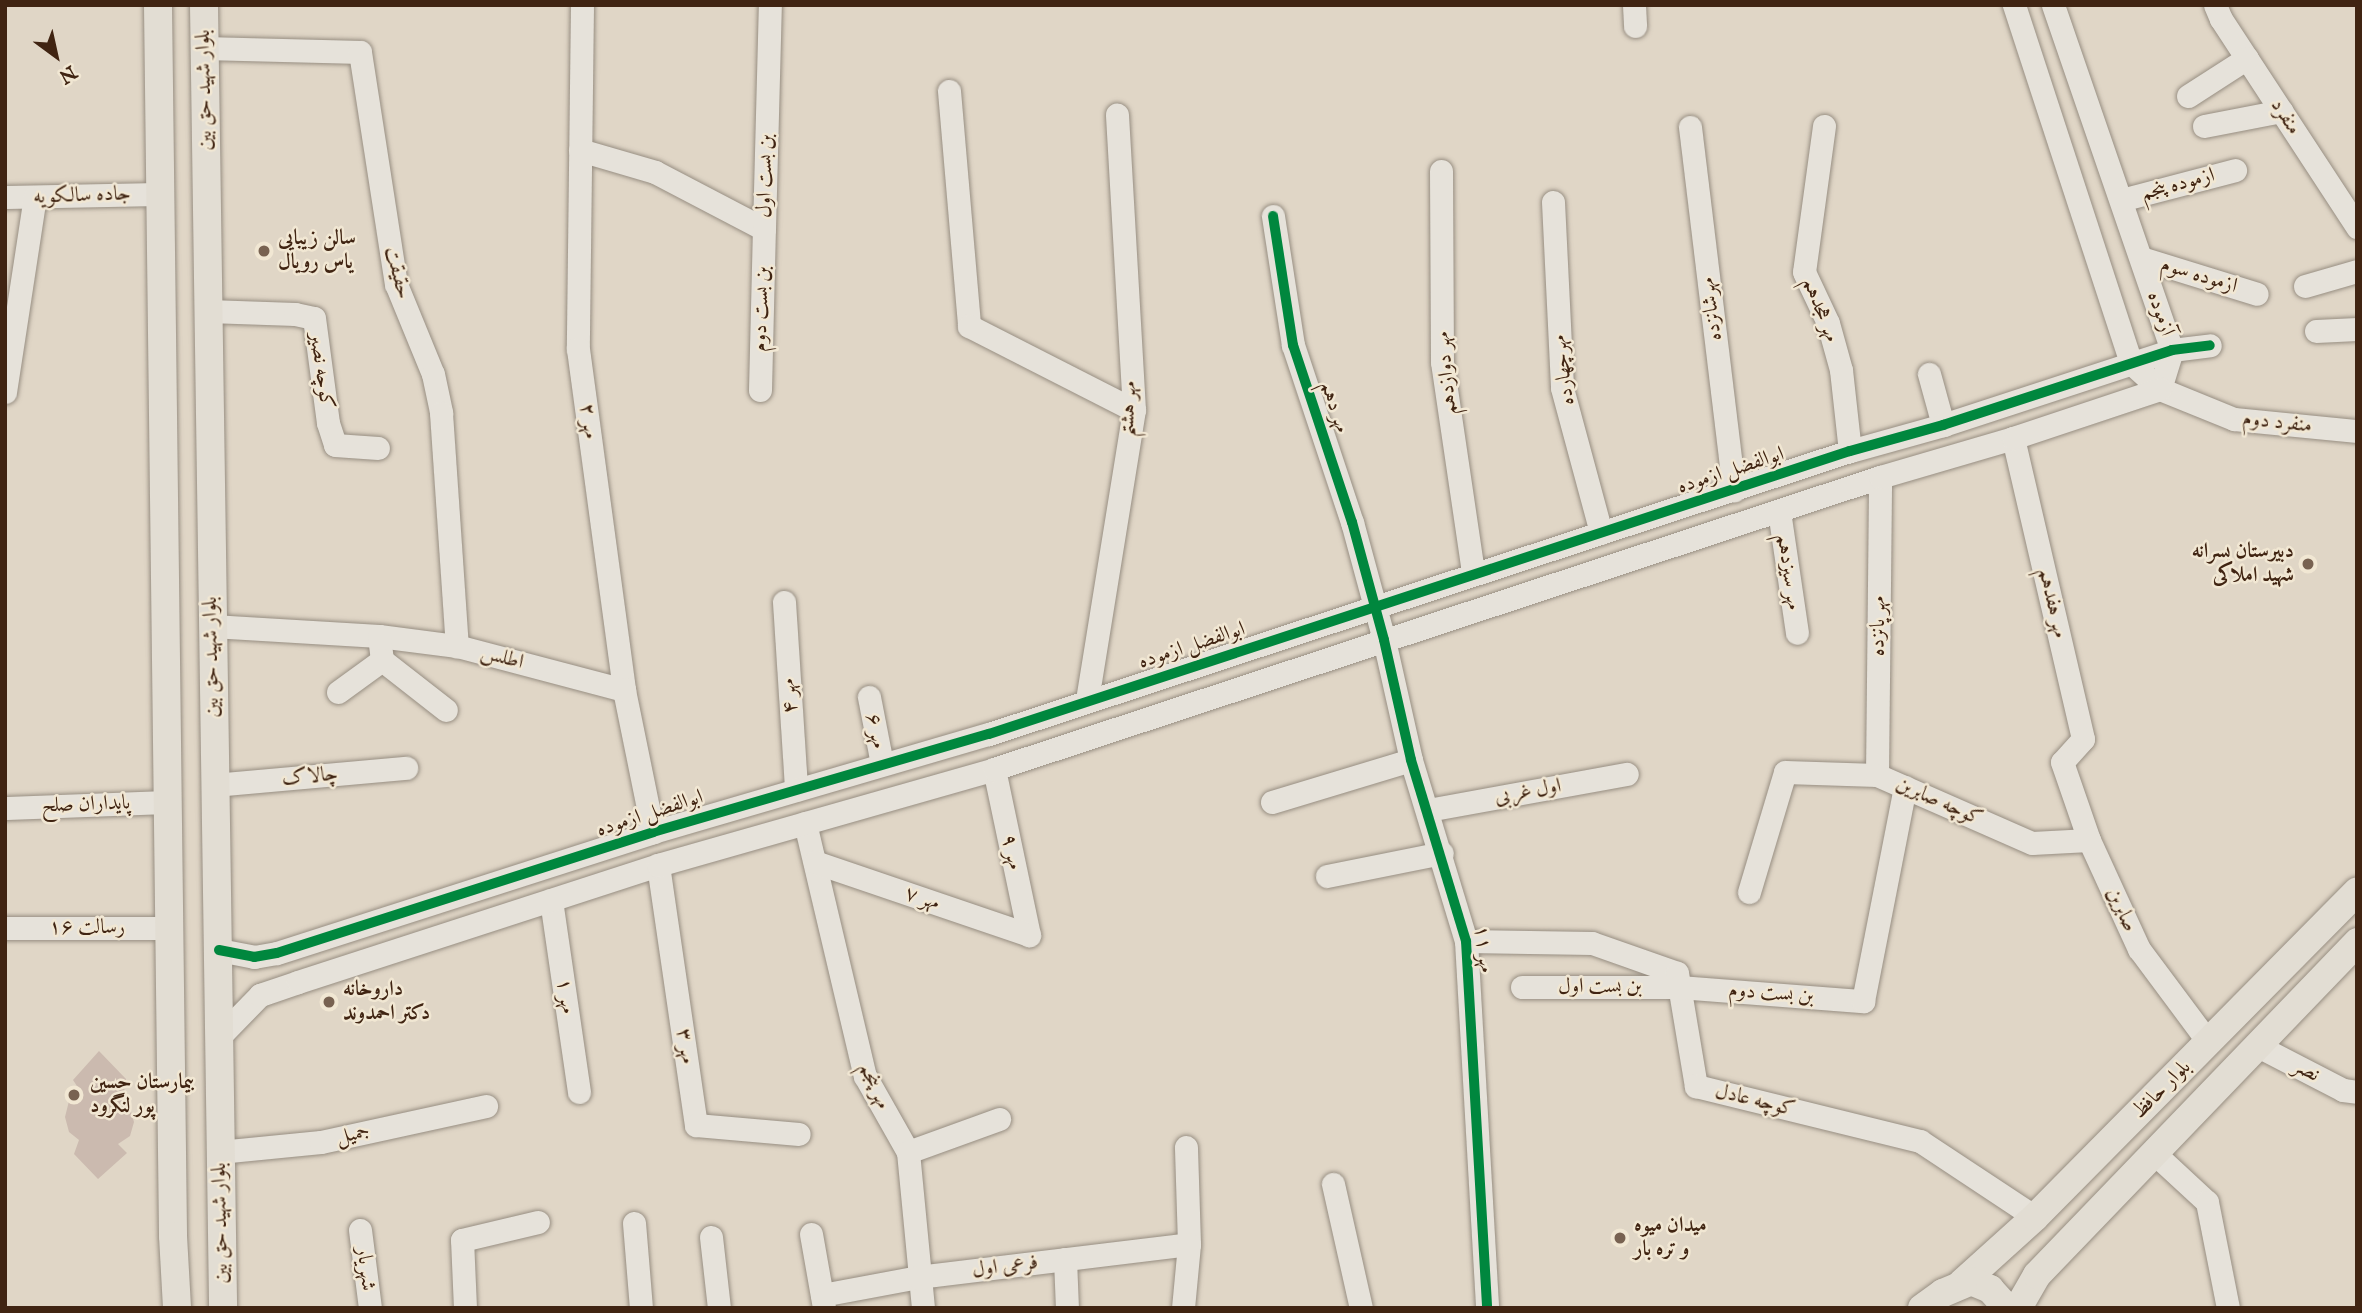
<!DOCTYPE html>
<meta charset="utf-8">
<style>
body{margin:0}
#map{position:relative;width:2362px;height:1313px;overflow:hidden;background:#e0d6c6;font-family:"IM FELL English",Amiri,serif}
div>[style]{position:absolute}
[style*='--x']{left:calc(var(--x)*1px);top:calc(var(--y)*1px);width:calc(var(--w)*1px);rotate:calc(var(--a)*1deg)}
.building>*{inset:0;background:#cbbaaf}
.roads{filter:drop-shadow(0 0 2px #978e82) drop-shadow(0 0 2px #978e82)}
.minor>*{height:23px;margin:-11.5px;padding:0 11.5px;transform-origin:11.5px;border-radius:11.5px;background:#e6e2da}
.major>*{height:28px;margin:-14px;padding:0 14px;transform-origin:14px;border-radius:14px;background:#e2ddd3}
.cycleway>*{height:10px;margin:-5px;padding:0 5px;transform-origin:5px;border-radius:5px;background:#00873e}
.dots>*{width:19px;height:19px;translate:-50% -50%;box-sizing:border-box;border:4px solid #f1e7d3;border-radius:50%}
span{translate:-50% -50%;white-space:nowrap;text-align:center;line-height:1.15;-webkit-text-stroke:5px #f1e7d3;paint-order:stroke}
.street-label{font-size:21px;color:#402412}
.poi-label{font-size:21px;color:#402412;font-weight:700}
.left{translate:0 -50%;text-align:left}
.right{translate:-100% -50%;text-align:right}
.frame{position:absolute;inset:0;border:7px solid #402412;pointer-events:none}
.north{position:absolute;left:21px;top:21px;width:70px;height:70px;-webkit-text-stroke:5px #f1e7d3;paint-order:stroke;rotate:147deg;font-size:19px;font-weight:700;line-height:28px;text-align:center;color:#402412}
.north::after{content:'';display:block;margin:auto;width:24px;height:32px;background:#402412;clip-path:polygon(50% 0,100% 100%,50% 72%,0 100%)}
</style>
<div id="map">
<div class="building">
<i style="clip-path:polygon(99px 1051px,126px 1079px,124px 1088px,134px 1122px,130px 1136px,118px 1144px,127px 1153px,98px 1179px,74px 1154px,79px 1140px,69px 1132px,65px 1117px,69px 1101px,79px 1089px,73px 1080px)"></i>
</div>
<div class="roads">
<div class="minor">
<i style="--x:582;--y:5;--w:344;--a:90.7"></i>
<i style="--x:578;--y:349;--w:344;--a:82.3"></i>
<i style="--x:624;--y:690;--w:145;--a:78.5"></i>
<i style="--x:1634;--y:5;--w:21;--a:87"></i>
<i style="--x:2014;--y:5;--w:377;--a:71.9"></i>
<i style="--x:2131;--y:363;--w:39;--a:42"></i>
<i style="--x:2160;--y:389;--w:80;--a:22.1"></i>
<i style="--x:2234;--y:419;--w:124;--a:5.6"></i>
<i style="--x:2053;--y:5;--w:365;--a:71"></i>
<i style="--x:2172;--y:350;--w:41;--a:107.1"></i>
<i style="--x:2215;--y:5;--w:15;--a:67"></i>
<i style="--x:2221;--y:19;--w:249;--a:56.8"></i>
<i style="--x:205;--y:48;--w:155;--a:1.5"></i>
<i style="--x:360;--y:52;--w:235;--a:81.2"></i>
<i style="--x:396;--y:284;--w:97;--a:67.7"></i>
<i style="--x:433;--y:374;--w:40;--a:78"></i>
<i style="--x:441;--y:413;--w:234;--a:86.1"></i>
<i style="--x:949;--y:91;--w:236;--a:85.1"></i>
<i style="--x:969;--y:326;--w:185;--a:27"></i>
<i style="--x:2188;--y:96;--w:70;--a:-32.8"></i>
<i style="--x:1824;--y:126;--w:147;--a:97.8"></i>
<i style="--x:1804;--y:272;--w:56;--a:64.8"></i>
<i style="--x:1828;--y:323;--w:49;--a:74.5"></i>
<i style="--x:1841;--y:370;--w:81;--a:83.7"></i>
<i style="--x:2204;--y:126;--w:79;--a:-10.9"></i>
<i style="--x:1690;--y:127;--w:366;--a:83.1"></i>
<i style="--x:580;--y:150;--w:78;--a:16.3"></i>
<i style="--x:655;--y:172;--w:123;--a:27.6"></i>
<i style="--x:764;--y:229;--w:224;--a:-88.5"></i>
<i style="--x:1441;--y:171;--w:191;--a:89.7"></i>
<i style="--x:1442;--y:362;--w:213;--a:81.6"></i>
<i style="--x:5;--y:197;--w:155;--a:-1.1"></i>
<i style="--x:2121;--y:200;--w:118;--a:-14.7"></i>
<i style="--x:1553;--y:202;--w:186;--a:87.2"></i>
<i style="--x:1562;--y:388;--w:150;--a:74.9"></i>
<i style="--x:1273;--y:216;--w:131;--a:81.2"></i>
<i style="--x:1293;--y:345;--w:187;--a:71.6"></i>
<i style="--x:1352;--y:522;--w:122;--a:74.8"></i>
<i style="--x:1384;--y:640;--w:123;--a:77.3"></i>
<i style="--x:1411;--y:760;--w:189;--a:73.1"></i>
<i style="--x:1466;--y:941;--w:368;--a:86.7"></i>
<i style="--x:2141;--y:258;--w:121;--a:17.2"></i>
<i style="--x:2305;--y:286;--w:54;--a:-16.1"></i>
<i style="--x:208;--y:311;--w:87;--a:2"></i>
<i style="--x:295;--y:314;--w:19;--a:12"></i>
<i style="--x:314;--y:318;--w:106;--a:82.4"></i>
<i style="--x:328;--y:423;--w:23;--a:72"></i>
<i style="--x:335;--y:445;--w:43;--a:4"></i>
<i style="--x:2316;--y:331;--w:41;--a:-2.8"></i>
<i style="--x:1929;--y:374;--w:53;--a:74.6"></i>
<i style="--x:760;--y:390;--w:161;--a:-88.6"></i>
<i style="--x:5;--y:392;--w:197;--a:-81.3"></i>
<i style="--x:2013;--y:438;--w:309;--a:76.9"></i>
<i style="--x:2083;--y:739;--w:31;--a:132"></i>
<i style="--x:2062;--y:762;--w:83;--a:70.9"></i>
<i style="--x:2089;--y:840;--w:120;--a:65.4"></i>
<i style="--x:2139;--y:949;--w:117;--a:53.3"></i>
<i style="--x:1779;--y:511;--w:123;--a:81.6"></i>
<i style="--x:784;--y:602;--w:188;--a:86.3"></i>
<i style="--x:212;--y:626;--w:167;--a:3.4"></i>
<i style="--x:379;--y:636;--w:79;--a:7.3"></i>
<i style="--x:457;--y:646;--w:173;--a:14.8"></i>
<i style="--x:379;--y:636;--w:24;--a:83"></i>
<i style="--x:382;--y:660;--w:81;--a:38"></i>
<i style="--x:338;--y:692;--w:54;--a:-36"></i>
<i style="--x:869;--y:697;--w:68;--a:79"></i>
<i style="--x:1087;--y:700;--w:294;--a:-80.8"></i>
<i style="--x:1134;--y:410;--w:296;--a:-93.3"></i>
<i style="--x:994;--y:769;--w:170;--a:78.1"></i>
<i style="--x:1877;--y:775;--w:298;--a:-89.4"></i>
<i style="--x:214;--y:785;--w:193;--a:-5.1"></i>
<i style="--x:1272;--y:802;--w:145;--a:-16.8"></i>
<i style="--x:5;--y:808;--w:163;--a:-2.1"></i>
<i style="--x:1428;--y:810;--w:202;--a:-10.3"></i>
<i style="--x:805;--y:823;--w:260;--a:76.7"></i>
<i style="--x:865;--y:1076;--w:87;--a:60.5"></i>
<i style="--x:908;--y:1152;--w:157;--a:84.5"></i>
<i style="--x:815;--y:862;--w:226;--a:18.8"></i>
<i style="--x:658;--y:865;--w:263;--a:81.7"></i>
<i style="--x:696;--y:1125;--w:103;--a:5"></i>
<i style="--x:1327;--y:876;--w:117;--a:-11.3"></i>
<i style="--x:1749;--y:892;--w:125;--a:-73.3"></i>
<i style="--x:1785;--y:772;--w:92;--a:1.9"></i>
<i style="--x:1877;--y:775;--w:169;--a:23.7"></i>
<i style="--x:2032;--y:843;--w:57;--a:-3"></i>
<i style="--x:551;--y:900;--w:194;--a:81.7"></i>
<i style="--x:5;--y:928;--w:164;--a:0"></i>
<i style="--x:1466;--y:941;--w:126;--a:0.9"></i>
<i style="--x:1592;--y:943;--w:90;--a:19.4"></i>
<i style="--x:1677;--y:973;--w:115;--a:80.5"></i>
<i style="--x:1696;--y:1086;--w:231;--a:13.8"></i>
<i style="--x:1920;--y:1141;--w:138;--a:33.5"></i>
<i style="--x:219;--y:950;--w:36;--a:11"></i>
<i style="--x:254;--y:957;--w:23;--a:-10"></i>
<i style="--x:277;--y:953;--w:395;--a:-17.8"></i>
<i style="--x:653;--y:832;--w:350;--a:-16.3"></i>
<i style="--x:989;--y:734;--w:906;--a:-18.2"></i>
<i style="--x:1850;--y:451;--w:97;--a:-15.6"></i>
<i style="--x:1943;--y:425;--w:241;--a:-18.1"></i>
<i style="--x:2172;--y:350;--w:38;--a:-7"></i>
<i style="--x:1522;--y:987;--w:157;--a:0"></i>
<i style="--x:1679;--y:987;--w:185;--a:4.4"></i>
<i style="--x:1863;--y:1001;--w:218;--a:-78.9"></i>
<i style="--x:219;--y:1037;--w:59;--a:-45.7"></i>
<i style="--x:260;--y:995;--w:40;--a:-18.9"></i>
<i style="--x:298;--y:982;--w:379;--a:-18"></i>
<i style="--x:658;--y:865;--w:349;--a:-15.9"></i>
<i style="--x:994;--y:769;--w:933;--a:-18.24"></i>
<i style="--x:1880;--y:477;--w:139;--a:-16.3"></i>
<i style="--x:2013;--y:438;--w:155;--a:-18.4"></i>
<i style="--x:2256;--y:1045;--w:98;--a:27.3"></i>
<i style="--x:2343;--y:1090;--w:14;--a:8"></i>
<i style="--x:219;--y:1152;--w:102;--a:-5.6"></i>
<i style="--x:321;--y:1142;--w:169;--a:-12.3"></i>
<i style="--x:908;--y:1152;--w:97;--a:-19.9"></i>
<i style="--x:2154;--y:1153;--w:72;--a:42.8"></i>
<i style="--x:2207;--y:1202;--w:108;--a:78.8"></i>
<i style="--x:1333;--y:1184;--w:127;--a:77.3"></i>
<i style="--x:634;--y:1223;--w:85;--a:85.3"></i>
<i style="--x:360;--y:1230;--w:79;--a:82.7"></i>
<i style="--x:811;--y:1234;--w:75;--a:80"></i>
<i style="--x:711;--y:1237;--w:71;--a:83.6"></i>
<i style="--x:1065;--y:1259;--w:49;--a:87.7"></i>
<i style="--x:822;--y:1295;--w:98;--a:-10.6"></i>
<i style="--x:918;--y:1277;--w:273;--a:-6.9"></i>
<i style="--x:1189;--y:1244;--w:97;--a:-91.8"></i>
<i style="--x:465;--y:1308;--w:68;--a:-92.5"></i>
<i style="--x:462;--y:1240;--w:78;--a:-13.3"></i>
<i style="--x:1183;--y:1308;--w:64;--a:-84.6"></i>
</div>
<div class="major">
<i style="--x:158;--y:5;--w:1231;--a:89.3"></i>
<i style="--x:173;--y:1236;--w:72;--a:86.8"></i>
<i style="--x:204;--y:5;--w:1303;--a:89.16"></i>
<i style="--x:1962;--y:1283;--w:98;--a:-42.1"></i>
<i style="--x:2035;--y:1217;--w:458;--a:-45.3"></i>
<i style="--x:1922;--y:1308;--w:26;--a:-36"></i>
<i style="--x:1943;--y:1293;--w:30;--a:-23"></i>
<i style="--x:1971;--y:1281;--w:21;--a:23"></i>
<i style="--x:1990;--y:1289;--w:25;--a:48"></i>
<i style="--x:2018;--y:1308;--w:38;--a:-60"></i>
<i style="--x:2037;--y:1275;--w:462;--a:-46.1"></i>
</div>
</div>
<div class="cycleway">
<i style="--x:1273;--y:216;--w:131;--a:81.2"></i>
<i style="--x:1293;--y:345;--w:187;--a:71.6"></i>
<i style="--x:1352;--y:522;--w:122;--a:74.8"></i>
<i style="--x:1384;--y:640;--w:123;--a:77.3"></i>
<i style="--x:1411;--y:760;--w:189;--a:73.1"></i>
<i style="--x:1466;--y:941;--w:368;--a:86.7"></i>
<i style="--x:219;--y:950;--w:36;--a:11"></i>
<i style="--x:254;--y:957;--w:23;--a:-10"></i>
<i style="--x:277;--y:953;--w:395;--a:-17.8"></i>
<i style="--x:653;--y:832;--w:350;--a:-16.3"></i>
<i style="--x:989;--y:734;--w:906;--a:-18.2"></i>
<i style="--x:1850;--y:451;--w:97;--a:-15.6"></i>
<i style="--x:1943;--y:425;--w:241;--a:-18.1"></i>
<i style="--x:2172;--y:350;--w:38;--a:-7"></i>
</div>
<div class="dots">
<i style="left:264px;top:251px;background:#786251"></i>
<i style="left:2308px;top:564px;background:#786251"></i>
<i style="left:329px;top:1002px;background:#786251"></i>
<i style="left:74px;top:1095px;background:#786251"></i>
<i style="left:1620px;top:1238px;background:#786251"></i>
</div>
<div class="street-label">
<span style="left:205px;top:90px;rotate:-91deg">بلوار شهید حق بین</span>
<span style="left:2285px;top:117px;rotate:57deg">منفرد</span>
<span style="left:766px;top:176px;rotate:-89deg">بن بست اول</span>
<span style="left:2178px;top:185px;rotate:-15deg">ازموده پنجم</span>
<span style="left:82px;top:196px;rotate:-2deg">جاده سالکویه</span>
<span style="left:397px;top:273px;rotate:76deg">حقیقت</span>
<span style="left:2199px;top:276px;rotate:17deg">ازموده سوم</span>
<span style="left:762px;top:309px;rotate:-88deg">بن بست دوم</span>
<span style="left:1712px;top:309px;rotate:-97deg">مهرشانزده</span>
<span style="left:1820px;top:310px;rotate:69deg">مهر هجدهم</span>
<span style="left:2160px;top:314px;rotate:71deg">آزموده</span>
<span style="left:1564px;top:370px;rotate:-97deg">مهرچهارده</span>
<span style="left:321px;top:371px;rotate:82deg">کوچه نصیر</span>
<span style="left:1447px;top:373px;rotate:-95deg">مهر دوازدهم</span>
<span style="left:1334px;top:407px;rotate:72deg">مهر دهم</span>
<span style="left:1129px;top:409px;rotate:-87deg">مهر هشتم</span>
<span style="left:588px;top:421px;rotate:82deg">مهر ۲</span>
<span style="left:2277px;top:423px;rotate:6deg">منفرد دوم</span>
<span style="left:1731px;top:471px;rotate:-18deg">ابوالفضل ازموده</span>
<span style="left:1788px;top:572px;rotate:82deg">مهر سیزدهم</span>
<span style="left:2052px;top:603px;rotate:77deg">مهر هفدهم</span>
<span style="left:1879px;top:626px;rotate:-89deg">مهر پانزده</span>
<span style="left:1192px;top:646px;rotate:-18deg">ابوالفضل ازموده</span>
<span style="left:212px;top:657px;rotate:-91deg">بلوار شهید حق بین</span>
<span style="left:502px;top:658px;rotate:15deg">اطلس</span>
<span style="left:790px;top:696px;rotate:-94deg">مهر ۴</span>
<span style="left:875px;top:731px;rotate:79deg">مهر ۶</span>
<span style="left:310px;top:777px;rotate:-5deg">چالاک</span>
<span style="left:1528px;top:792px;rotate:-10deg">اول غربی</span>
<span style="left:1939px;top:802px;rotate:24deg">کوچه صابرین</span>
<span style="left:86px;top:805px;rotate:-2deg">پایداران صلح</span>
<span style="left:650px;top:814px;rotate:-18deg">ابوالفضل ازموده</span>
<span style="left:1011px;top:852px;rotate:78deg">مهر ۹</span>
<span style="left:922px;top:899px;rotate:19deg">مهر ۷</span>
<span style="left:2121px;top:910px;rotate:65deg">صابرین</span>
<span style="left:87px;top:928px">رسالت ۱۶</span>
<span style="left:1483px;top:949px;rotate:83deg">مهر ۱۱</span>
<span style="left:1600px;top:987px">بن بست اول</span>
<span style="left:1771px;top:994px;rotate:4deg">بن بست دوم</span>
<span style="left:565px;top:996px;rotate:82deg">مهر ۱</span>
<span style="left:685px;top:1046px;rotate:82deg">مهر ۳</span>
<span style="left:2306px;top:1071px;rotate:27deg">نصر</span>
<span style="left:874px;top:1086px;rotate:66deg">مهر پنجم</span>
<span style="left:2162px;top:1090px;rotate:-45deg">بلوار حافظ</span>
<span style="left:1755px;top:1101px;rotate:14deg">کوچه عادل</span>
<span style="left:353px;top:1135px;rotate:-12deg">جمیل</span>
<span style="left:221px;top:1223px;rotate:-91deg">بلوار شهید حق بین</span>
<span style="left:1005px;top:1267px;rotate:-7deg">فرعی اول</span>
<span style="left:365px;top:1269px;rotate:83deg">شهریار</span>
</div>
<div class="poi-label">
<span class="left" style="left:278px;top:251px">سالن زیبایی<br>یاس رویال</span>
<span class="right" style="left:2294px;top:564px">دبیرستان پسرانه<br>شهید املاکی</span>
<span class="left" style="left:343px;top:1002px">داروخانه<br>دکتر احمدوند</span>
<span class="left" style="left:90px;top:1095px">بیمارستان حسین<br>پور لنگرود</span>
<span class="left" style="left:1634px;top:1238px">میدان میوه<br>و تره بار</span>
</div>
<div class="frame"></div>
<div class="north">N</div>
</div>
